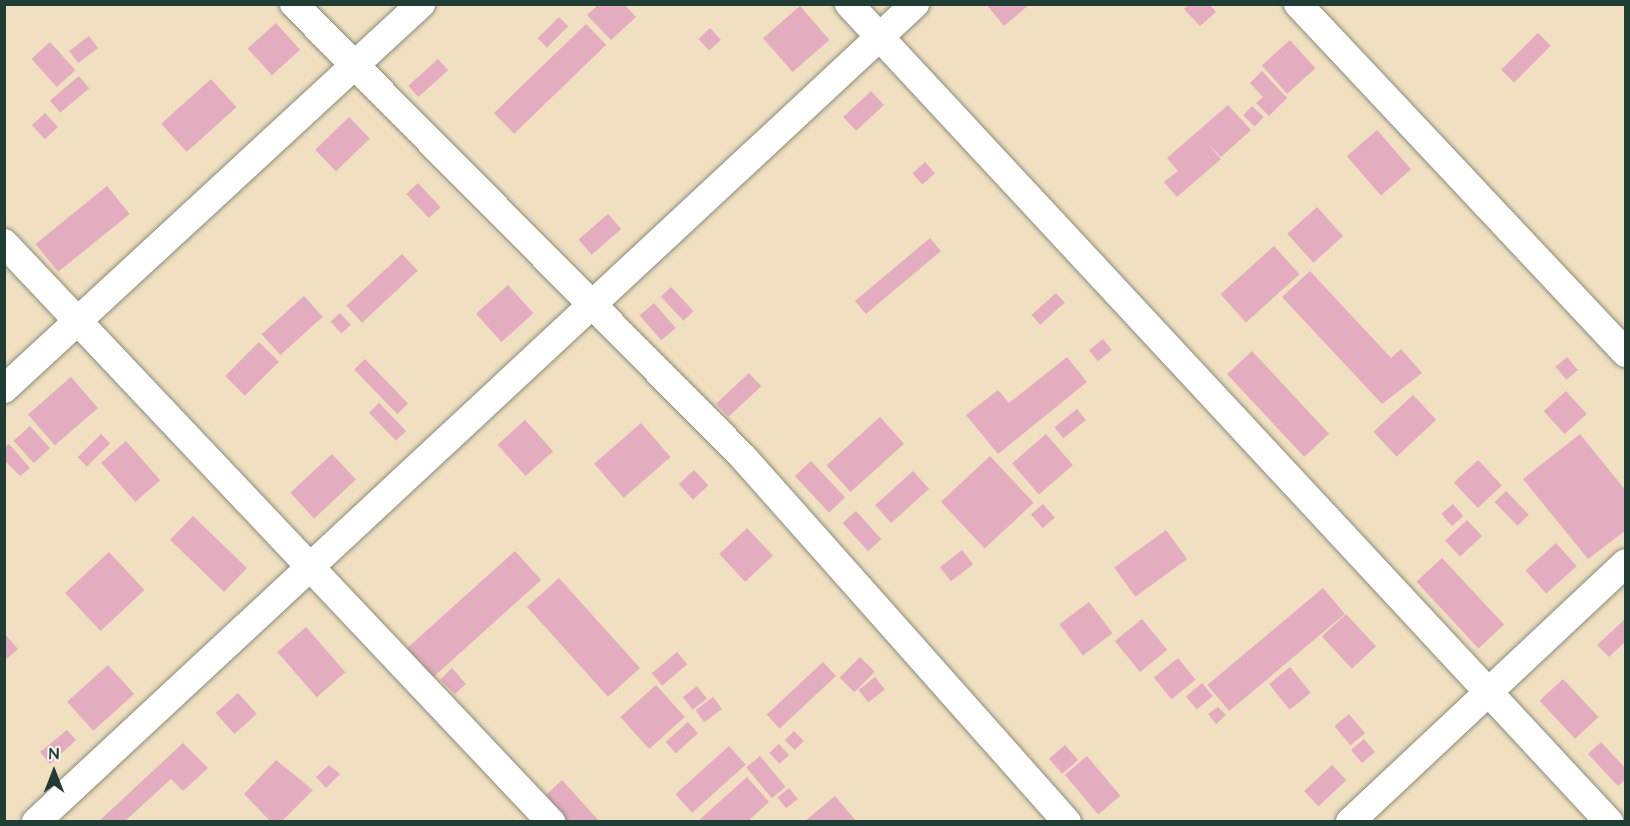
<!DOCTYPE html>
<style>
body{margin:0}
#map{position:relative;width:1630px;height:826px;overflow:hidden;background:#f1dfc1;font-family:"Architects Daughter",sans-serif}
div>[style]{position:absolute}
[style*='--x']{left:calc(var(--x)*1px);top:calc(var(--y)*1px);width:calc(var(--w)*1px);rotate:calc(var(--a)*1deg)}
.building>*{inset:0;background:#e4acbf;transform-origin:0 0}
.roads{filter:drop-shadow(0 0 2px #888e7a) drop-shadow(0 0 2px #888e7a)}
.street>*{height:28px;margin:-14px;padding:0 14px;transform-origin:14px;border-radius:14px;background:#fff}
span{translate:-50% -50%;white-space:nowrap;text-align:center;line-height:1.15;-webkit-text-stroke:4.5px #f6f6f2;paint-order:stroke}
.frame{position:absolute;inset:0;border:6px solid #1f3d34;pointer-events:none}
.north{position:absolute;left:24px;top:742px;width:60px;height:60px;-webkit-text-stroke:4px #f6f6f2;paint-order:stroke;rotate:0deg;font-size:16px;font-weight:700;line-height:24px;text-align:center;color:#1f3d34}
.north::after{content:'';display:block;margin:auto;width:21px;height:27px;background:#1f3d34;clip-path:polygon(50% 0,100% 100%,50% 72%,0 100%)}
</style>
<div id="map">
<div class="building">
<i style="clip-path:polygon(599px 4px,624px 4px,636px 17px,611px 40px,587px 15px)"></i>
<i style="clip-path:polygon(986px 4px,1030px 4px,1004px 26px)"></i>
<i style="clip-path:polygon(1189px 4px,1209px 4px,1216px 12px,1200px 26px,1184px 9px)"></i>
<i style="left:800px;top:6px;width:45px;height:49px;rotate:49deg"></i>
<i style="left:559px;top:17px;width:13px;height:30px;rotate:45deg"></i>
<i style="left:276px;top:23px;width:36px;height:38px;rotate:48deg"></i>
<i style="left:586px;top:24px;width:29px;height:128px;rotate:46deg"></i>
<i style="left:710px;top:28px;width:16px;height:16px;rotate:47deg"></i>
<i style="left:1538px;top:33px;width:18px;height:52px;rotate:45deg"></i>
<i style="left:89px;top:36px;width:15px;height:25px;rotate:53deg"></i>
<i style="left:1290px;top:40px;width:38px;height:38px;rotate:48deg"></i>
<i style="left:50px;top:42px;width:38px;height:25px;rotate:48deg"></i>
<i style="left:438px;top:59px;width:15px;height:40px;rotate:48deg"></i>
<i style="clip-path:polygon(1262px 71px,1287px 98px,1269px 116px,1256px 103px,1263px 97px,1250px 83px)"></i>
<i style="left:79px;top:76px;width:16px;height:38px;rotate:50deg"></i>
<i style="left:211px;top:79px;width:38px;height:67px;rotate:48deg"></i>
<i style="left:871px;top:91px;width:19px;height:38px;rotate:47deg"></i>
<i style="clip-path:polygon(1228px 105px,1251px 130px,1221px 157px,1206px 142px,1221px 159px,1177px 197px,1164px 182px,1178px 171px,1167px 158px)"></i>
<i style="left:1252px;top:106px;width:16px;height:13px;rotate:43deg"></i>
<i style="left:45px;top:113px;width:19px;height:18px;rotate:47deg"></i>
<i style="left:349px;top:117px;width:30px;height:47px;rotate:46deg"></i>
<i style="left:1377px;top:130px;width:52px;height:40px;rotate:49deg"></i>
<i style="left:925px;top:162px;width:15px;height:17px;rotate:48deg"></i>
<i style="left:418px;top:183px;width:33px;height:16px;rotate:47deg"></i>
<i style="left:107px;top:186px;width:36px;height:92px;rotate:51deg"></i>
<i style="left:1317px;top:207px;width:39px;height:40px;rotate:48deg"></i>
<i style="left:608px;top:214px;width:20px;height:39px;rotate:49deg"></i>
<i style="left:930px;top:238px;width:17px;height:98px;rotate:50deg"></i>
<i style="left:1274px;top:246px;width:38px;height:72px;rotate:48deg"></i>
<i style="left:402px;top:254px;width:23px;height:76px;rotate:47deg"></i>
<i style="clip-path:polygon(1310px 271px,1391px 358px,1401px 349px,1422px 373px,1382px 404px,1282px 297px)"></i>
<i style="left:508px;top:285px;width:38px;height:43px;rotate:48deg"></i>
<i style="left:671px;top:287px;width:33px;height:14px;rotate:47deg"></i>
<i style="left:1056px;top:293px;width:13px;height:33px;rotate:48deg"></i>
<i style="left:304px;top:296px;width:28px;height:57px;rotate:48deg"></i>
<i style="left:654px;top:303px;width:33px;height:19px;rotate:49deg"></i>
<i style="left:340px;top:313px;width:16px;height:13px;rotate:47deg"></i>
<i style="left:1103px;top:339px;width:14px;height:18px;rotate:51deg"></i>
<i style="left:259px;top:342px;width:28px;height:48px;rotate:45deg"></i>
<i style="left:1252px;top:351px;width:113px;height:34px;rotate:47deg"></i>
<i style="clip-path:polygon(1067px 357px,1087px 382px,998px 454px,966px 415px,998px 390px,1009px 403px)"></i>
<i style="left:1567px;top:357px;width:17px;height:15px;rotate:50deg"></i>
<i style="left:365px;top:359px;width:62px;height:15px;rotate:46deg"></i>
<i style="left:749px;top:373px;width:18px;height:45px;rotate:47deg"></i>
<i style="left:71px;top:377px;width:41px;height:57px;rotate:49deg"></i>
<i style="left:1566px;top:391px;width:31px;height:30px;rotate:48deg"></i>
<i style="left:1413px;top:395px;width:34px;height:54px;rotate:47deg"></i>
<i style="left:379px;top:403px;width:39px;height:14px;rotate:46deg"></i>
<i style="left:1077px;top:409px;width:14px;height:29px;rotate:51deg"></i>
<i style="left:880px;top:417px;width:36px;height:72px;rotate:48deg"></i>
<i style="left:525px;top:420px;width:42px;height:37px;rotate:48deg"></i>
<i style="left:641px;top:423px;width:45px;height:62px;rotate:49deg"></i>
<i style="left:30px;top:426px;width:30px;height:22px;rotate:48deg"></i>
<i style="left:101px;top:434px;width:13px;height:33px;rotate:45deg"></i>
<i style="left:1046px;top:434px;width:41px;height:45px;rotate:49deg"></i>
<i style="clip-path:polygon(1580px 434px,1626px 491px,1626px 530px,1588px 559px,1523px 479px)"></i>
<i style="left:126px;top:441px;width:52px;height:33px;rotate:49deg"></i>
<i style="clip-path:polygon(9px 444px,30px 468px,20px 476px,4px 460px,4px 448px)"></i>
<i style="left:332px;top:454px;width:35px;height:57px;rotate:47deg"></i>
<i style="left:990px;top:456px;width:64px;height:67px;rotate:47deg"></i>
<i style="left:1478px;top:460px;width:35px;height:33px;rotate:47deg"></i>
<i style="left:811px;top:461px;width:50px;height:22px;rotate:47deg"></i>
<i style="left:694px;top:470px;width:21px;height:21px;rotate:47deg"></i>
<i style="left:913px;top:471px;width:24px;height:51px;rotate:48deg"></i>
<i style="left:1506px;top:491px;width:33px;height:16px;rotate:46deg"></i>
<i style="left:1043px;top:504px;width:18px;height:16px;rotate:49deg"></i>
<i style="left:1453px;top:504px;width:16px;height:15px;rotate:50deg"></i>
<i style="left:856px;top:511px;width:38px;height:18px;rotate:48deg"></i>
<i style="left:193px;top:516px;width:75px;height:33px;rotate:44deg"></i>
<i style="left:1467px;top:520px;width:22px;height:30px;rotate:47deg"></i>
<i style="left:747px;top:528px;width:38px;height:38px;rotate:47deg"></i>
<i style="left:1166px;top:530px;width:36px;height:64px;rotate:54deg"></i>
<i style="left:1556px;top:543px;width:31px;height:41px;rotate:48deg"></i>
<i style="left:962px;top:550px;width:18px;height:28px;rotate:52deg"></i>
<i style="left:515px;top:551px;width:39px;height:154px;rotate:48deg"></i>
<i style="left:109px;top:552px;width:52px;height:60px;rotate:47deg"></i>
<i style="left:1442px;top:558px;width:91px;height:35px;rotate:47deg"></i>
<i style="left:559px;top:578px;width:121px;height:43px;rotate:48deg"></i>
<i style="left:1323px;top:588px;width:34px;height:151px;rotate:50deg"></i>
<i style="left:1089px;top:602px;width:39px;height:37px;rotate:53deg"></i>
<i style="left:1346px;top:614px;width:44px;height:33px;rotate:47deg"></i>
<i style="left:1142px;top:619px;width:40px;height:35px;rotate:51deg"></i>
<i style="clip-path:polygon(1624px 620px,1626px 641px,1609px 657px,1597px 645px)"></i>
<i style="left:306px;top:627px;width:60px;height:38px;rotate:49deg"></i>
<i style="clip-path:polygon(4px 633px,18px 649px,4px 661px)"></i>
<i style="left:677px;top:652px;width:16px;height:33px;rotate:50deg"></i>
<i style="left:860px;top:657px;width:21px;height:29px;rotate:45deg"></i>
<i style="left:1178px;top:658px;width:28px;height:31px;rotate:51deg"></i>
<i style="left:823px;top:662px;width:19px;height:77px;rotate:47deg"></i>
<i style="left:108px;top:665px;width:39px;height:55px;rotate:48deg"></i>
<i style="left:1290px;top:667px;width:33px;height:27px;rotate:51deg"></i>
<i style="clip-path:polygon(452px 668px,466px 684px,455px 694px,440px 680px)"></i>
<i style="left:875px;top:677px;width:16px;height:21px;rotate:52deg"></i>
<i style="left:1563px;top:679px;width:52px;height:32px;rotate:47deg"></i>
<i style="left:1202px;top:683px;width:17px;height:21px;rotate:50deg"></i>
<i style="left:656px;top:685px;width:43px;height:48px;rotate:48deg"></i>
<i style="left:697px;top:686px;width:16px;height:18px;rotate:52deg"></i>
<i style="left:238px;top:693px;width:28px;height:30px;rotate:48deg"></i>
<i style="left:713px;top:697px;width:15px;height:22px;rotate:53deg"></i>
<i style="clip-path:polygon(1218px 707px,1226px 715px,1216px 724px,1208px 714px)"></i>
<i style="left:1349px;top:714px;width:25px;height:19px;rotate:50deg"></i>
<i style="left:688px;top:722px;width:15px;height:30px;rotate:48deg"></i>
<i style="clip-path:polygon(67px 730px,76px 740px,50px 764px,40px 752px)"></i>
<i style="left:794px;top:731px;width:14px;height:13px;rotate:45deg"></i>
<i style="left:1364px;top:739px;width:17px;height:17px;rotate:50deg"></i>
<i style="clip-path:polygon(1601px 742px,1626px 769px,1626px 779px,1618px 786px,1588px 754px)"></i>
<i style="clip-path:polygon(183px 743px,208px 768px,183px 791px,171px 779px,124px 822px,98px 822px)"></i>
<i style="left:779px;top:744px;width:15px;height:13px;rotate:48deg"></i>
<i style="left:1065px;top:745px;width:20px;height:21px;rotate:49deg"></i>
<i style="left:729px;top:746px;width:25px;height:72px;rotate:48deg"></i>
<i style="left:760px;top:756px;width:40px;height:18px;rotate:50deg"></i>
<i style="left:1087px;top:756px;width:52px;height:29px;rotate:50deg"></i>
<i style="clip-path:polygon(276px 760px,313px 790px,281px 822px,271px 822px,244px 794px)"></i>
<i style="clip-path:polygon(329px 765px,340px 774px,326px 788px,316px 777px)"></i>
<i style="left:1332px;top:765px;width:21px;height:38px;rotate:47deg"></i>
<i style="clip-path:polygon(747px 777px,769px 802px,747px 822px,697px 822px)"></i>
<i style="clip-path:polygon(562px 780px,600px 822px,568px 822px,545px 796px)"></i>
<i style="left:789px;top:788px;width:14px;height:15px;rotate:51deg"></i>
<i style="clip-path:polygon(835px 796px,857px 822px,804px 822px)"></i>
</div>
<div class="roads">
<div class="street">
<i style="--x:294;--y:4;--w:638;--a:45.25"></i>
<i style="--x:743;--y:457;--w:488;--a:48.4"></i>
<i style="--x:849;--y:4;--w:1117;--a:47.1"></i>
<i style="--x:1298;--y:4;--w:479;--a:46.8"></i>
<i style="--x:4;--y:243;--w:797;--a:46.63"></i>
<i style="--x:4;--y:389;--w:568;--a:-42.72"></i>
<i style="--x:36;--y:822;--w:1201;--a:-42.94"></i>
<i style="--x:1350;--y:822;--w:378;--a:-43.2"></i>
</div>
</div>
<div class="frame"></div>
<div class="north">N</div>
</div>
